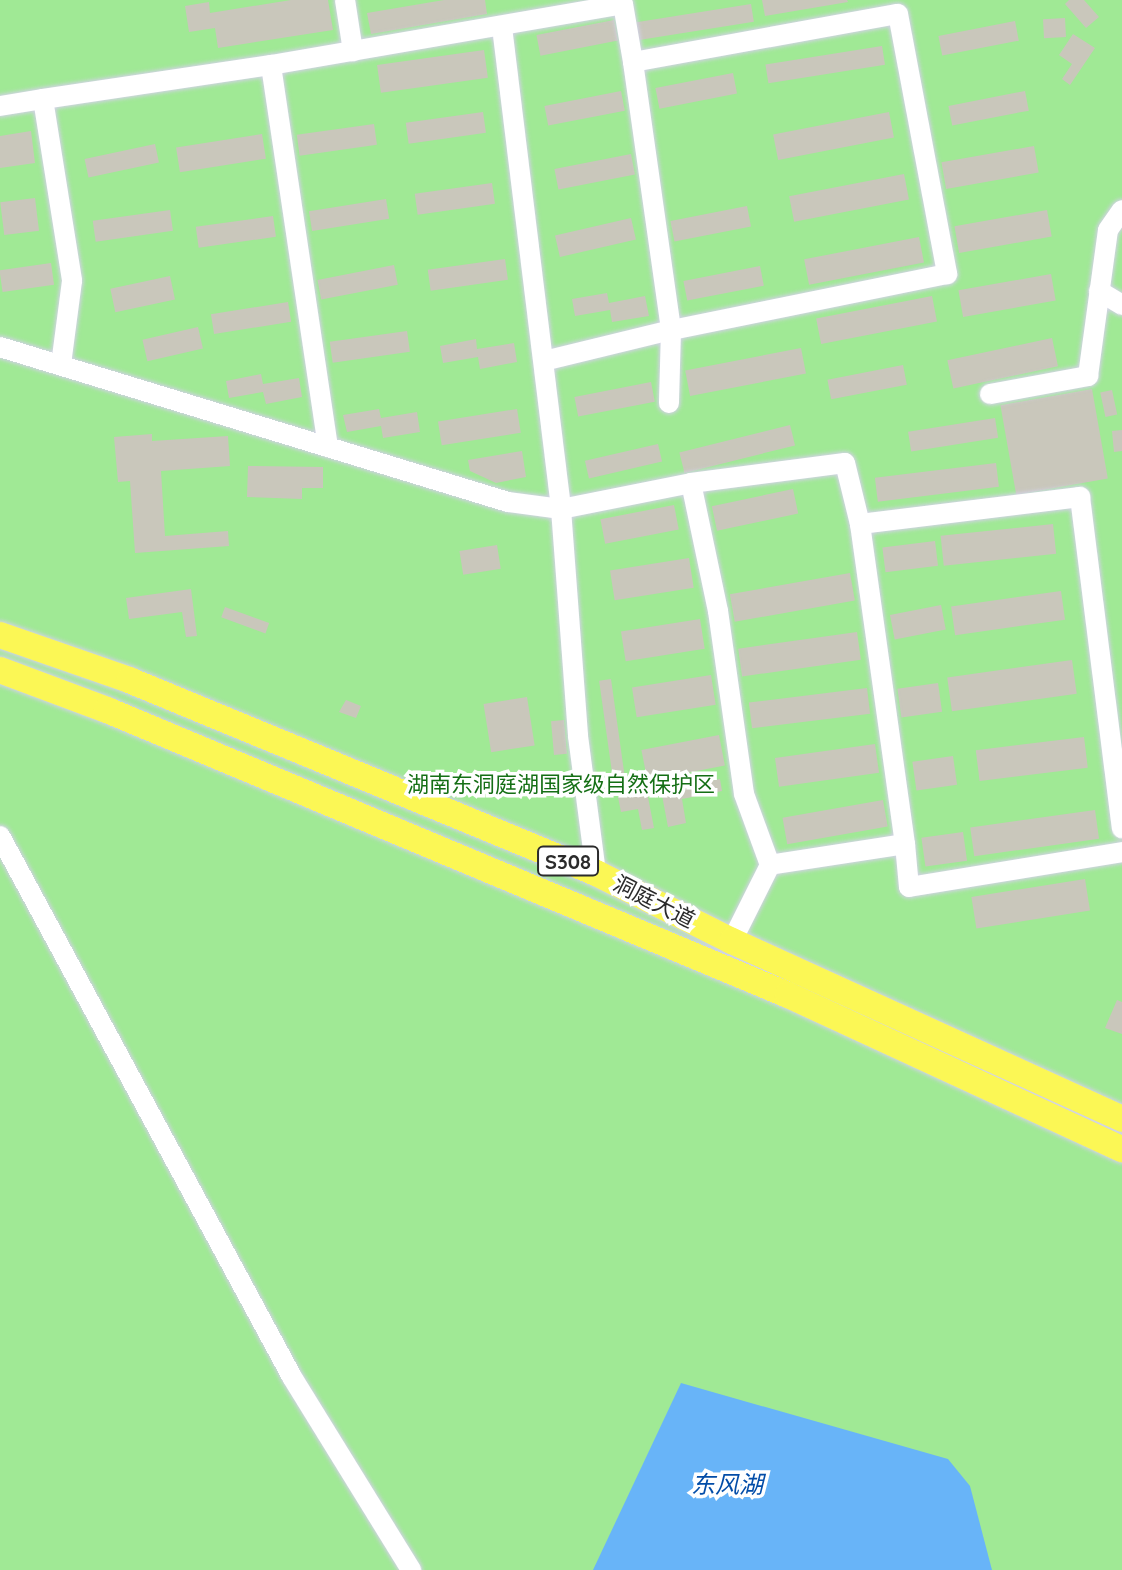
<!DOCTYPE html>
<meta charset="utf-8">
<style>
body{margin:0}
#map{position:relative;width:1122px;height:1570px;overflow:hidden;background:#eeeadd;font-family:Quicksand,"Noto Sans SC",sans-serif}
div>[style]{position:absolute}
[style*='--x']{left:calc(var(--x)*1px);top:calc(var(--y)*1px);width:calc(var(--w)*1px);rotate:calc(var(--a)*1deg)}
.green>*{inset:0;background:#a0e995;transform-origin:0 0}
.water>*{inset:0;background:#68b4f8}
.building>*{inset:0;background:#c9c7bb;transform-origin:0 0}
.roads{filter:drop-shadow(0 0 2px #d2d2e5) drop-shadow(0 0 2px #d2d2e5)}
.minor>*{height:20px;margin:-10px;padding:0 10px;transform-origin:10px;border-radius:10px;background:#fff}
.major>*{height:26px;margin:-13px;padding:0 13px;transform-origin:13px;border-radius:13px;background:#fbf755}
span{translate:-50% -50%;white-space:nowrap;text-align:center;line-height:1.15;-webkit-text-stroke:7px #fff;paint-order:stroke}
.shield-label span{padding:2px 6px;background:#fff;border:2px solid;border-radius:6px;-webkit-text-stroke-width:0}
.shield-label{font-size:20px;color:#2b2b2b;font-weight:700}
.park-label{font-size:22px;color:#156f15}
.street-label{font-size:22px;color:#2b2b2b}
.water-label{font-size:24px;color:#034da8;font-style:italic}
</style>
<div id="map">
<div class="green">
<i style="left:0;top:0;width:1122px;height:1570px"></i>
</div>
<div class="water">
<i style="clip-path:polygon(681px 1383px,948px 1459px,970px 1486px,992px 1570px,593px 1570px)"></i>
</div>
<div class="building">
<i style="clip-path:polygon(291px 0,328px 0,333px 30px,218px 48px,215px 28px,189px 32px,185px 6px,209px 2px,210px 13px)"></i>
<i style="clip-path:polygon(444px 0,485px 0,487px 14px,371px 34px,367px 13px)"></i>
<i style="clip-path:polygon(762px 0,847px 0,848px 2px,765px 16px)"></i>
<i style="clip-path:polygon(1069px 0,1084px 0,1099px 17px,1086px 28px,1065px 4px)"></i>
<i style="left:751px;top:4px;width:18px;height:116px;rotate:81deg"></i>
<i style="left:1065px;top:18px;width:19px;height:22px;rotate:87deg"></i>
<i style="left:614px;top:20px;width:21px;height:79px;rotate:79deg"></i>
<i style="left:1015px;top:21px;width:20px;height:78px;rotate:79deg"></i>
<i style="clip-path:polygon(1073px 34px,1095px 48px,1070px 85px,1062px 79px,1072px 64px,1059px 55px)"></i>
<i style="left:882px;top:46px;width:19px;height:118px;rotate:81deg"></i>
<i style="left:484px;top:50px;width:28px;height:108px;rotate:82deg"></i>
<i style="left:733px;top:73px;width:21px;height:79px;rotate:79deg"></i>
<i style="left:621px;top:91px;width:20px;height:78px;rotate:79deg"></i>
<i style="left:1025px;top:91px;width:20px;height:78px;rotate:79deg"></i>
<i style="left:483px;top:112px;width:21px;height:78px;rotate:82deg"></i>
<i style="left:889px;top:112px;width:26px;height:118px;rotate:79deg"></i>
<i style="left:374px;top:124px;width:21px;height:78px;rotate:82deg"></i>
<i style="clip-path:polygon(31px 131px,35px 163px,0 168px,0 136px)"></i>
<i style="left:262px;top:134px;width:25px;height:87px;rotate:81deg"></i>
<i style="left:155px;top:144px;width:19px;height:72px;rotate:78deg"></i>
<i style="left:1034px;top:146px;width:27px;height:94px;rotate:80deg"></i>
<i style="left:631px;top:154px;width:21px;height:78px;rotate:79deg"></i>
<i style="left:904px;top:174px;width:26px;height:117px;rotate:79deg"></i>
<i style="left:492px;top:183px;width:21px;height:78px;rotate:82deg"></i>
<i style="left:35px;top:198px;width:33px;height:35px;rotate:83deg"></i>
<i style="left:386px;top:199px;width:20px;height:78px;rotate:81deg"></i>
<i style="left:747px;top:206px;width:21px;height:78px;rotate:79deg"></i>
<i style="left:170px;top:210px;width:21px;height:78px;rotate:82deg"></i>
<i style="left:1047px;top:210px;width:27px;height:94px;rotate:80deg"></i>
<i style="left:273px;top:216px;width:21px;height:78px;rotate:82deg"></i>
<i style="left:631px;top:218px;width:22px;height:78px;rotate:77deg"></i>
<i style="left:919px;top:237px;width:26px;height:117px;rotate:79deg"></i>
<i style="left:505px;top:259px;width:21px;height:78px;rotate:82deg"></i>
<i style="left:51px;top:263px;width:22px;height:52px;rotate:82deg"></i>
<i style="left:394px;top:265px;width:20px;height:78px;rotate:79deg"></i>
<i style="left:760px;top:266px;width:20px;height:78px;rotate:79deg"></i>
<i style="left:1051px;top:274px;width:27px;height:94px;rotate:80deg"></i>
<i style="left:170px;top:276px;width:24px;height:61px;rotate:78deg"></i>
<i style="clip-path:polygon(607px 293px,609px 303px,645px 296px,649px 316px,612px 322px,610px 310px,575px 316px,572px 299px)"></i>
<i style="left:932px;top:296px;width:26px;height:118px;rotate:79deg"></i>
<i style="left:288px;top:302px;width:20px;height:78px;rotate:81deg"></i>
<i style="left:198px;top:327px;width:22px;height:57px;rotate:77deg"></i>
<i style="left:407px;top:331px;width:21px;height:78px;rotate:82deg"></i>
<i style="left:1052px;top:338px;width:29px;height:107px;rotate:78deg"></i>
<i style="clip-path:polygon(476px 339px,477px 349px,514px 343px,517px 362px,480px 369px,478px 357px,443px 363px,440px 346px)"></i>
<i style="left:801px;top:348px;width:26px;height:118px;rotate:79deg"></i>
<i style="left:903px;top:365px;width:20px;height:77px;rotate:79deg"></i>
<i style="clip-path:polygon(261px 374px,263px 384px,299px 378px,302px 397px,266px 404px,263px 392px,229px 398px,226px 381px)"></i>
<i style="left:651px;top:382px;width:20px;height:78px;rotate:79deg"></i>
<i style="left:1092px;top:389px;width:91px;height:93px;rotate:80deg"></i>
<i style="left:1112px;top:390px;width:25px;height:12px;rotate:78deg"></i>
<i style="clip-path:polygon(379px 409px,381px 418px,417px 412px,420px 432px,383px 438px,381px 426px,347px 432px,343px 415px)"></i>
<i style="left:517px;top:409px;width:24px;height:80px;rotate:81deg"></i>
<i style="left:995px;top:418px;width:20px;height:88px;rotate:81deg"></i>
<i style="left:790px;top:425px;width:21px;height:114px;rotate:76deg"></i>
<i style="clip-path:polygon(1122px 430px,1122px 451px,1114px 452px,1112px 431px)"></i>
<i style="clip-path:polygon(152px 434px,152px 441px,228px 436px,230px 466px,161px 471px,165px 536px,228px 531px,229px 546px,135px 553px,130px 481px,118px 482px,114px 437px)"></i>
<i style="left:658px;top:444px;width:18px;height:75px;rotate:77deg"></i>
<i style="clip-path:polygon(522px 451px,526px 477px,496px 483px,470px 471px,468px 460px)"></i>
<i style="left:996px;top:463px;width:24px;height:122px;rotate:83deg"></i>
<i style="clip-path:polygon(248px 466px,323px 467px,323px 488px,302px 488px,302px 499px,247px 497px)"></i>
<i style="left:793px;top:489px;width:25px;height:83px;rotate:78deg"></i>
<i style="left:674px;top:505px;width:25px;height:75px;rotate:79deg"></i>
<i style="left:1053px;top:524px;width:30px;height:113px;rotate:84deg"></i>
<i style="left:935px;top:541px;width:25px;height:53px;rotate:83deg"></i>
<i style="left:497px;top:545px;width:24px;height:38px;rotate:81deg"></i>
<i style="left:689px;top:558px;width:30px;height:80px;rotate:81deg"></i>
<i style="left:850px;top:573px;width:28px;height:122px;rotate:80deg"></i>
<i style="clip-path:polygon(191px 589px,197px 636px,186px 637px,182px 612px,129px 619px,126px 598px)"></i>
<i style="left:1061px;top:591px;width:29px;height:111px;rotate:82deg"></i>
<i style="left:941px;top:605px;width:25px;height:52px;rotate:79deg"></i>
<i style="left:225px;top:607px;width:47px;height:11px;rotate:20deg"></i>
<i style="left:700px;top:619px;width:30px;height:80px;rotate:81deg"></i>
<i style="left:857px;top:632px;width:28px;height:120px;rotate:82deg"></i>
<i style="left:1072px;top:660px;width:34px;height:126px;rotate:82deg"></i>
<i style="left:711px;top:675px;width:30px;height:80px;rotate:81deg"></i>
<i style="left:611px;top:679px;width:111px;height:12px;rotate:82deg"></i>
<i style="left:938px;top:683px;width:29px;height:41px;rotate:82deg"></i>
<i style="left:867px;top:688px;width:26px;height:119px;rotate:83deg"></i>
<i style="left:527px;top:697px;width:49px;height:44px;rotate:81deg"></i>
<i style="clip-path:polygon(346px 700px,361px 706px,356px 718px,339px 712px)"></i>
<i style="left:564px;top:720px;width:34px;height:13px;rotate:85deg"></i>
<i style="left:719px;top:735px;width:31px;height:79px;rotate:79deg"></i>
<i style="left:1084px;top:737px;width:31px;height:109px;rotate:83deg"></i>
<i style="left:875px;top:744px;width:29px;height:101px;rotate:82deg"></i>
<i style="left:953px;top:756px;width:29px;height:41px;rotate:82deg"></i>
<i style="clip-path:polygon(720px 779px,722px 791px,682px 799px,686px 823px,668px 827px,661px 790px)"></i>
<i style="clip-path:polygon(647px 792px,654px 828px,642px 830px,638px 809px,621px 812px,618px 797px)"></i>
<i style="left:883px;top:800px;width:27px;height:102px;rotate:80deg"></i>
<i style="left:1095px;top:810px;width:29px;height:126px;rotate:82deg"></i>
<i style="left:963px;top:832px;width:29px;height:42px;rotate:82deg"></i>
<i style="left:1085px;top:879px;width:32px;height:115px;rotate:81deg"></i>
<i style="clip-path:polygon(1117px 1000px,1122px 1002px,1122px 1034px,1105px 1028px)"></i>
</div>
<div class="roads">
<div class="minor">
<i style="--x:345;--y:0;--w:52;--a:81.1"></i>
<i style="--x:502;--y:27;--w:486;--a:83"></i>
<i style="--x:561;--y:509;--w:133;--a:-11.3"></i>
<i style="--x:691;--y:483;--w:155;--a:-7.4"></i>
<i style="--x:845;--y:463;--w:63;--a:76.2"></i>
<i style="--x:860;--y:524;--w:323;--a:82"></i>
<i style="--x:905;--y:844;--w:137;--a:171.2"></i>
<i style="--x:770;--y:865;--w:85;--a:116.6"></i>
<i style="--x:633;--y:62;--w:271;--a:81.9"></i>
<i style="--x:671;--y:330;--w:73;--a:91.6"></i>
<i style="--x:43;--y:99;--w:231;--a:-8.5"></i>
<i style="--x:0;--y:106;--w:44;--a:-9.2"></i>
<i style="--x:43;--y:99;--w:184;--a:80.9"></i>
<i style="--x:72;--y:281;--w:85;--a:97.5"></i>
<i style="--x:1099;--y:291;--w:27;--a:31"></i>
<i style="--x:0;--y:347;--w:531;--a:16.97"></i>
<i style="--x:508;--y:502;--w:53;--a:7.5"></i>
<i style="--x:561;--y:509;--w:228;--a:85.7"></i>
<i style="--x:578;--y:736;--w:138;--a:82.5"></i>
<i style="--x:990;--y:394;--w:100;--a:-10.4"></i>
<i style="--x:1088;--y:376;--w:147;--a:-82.2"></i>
<i style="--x:1108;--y:230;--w:24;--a:-55"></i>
<i style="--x:328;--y:447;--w:386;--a:-98.5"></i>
<i style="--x:271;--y:65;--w:357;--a:-9.8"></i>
<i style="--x:623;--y:4;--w:59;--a:80.2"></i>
<i style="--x:633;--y:62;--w:269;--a:-10.3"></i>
<i style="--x:898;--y:14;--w:265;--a:79.3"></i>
<i style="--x:947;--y:274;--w:282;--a:168.5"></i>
<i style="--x:671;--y:330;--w:131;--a:166.3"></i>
<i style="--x:691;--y:483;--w:131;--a:78.1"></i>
<i style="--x:718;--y:611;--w:185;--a:81.9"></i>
<i style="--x:744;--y:794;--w:76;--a:69.9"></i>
<i style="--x:860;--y:524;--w:222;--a:-7"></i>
<i style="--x:1080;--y:497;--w:334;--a:82.8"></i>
<i style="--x:0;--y:836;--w:615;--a:61.64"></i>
<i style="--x:292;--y:1377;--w:227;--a:58.3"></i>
<i style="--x:905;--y:844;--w:43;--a:84.7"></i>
<i style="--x:909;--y:887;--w:216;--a:-9.3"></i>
</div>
<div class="major">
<i style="--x:0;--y:635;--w:137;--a:19.2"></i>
<i style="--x:129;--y:680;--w:505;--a:22.45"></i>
<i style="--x:596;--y:873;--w:152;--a:26.6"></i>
<i style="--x:732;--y:941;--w:429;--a:24.5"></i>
<i style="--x:0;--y:670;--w:114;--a:20.5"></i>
<i style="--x:107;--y:710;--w:738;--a:22.71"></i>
<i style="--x:788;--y:995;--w:368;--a:24.8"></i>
</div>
</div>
<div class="shield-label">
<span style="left:568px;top:861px">S308</span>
</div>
<div class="park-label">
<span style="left:561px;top:785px">湖南东洞庭湖国家级自然保护区</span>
</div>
<div class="street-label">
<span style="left:654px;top:902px;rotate:27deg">洞庭大道</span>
</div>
<div class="water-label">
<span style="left:727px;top:1485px">东风湖</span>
</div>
</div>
